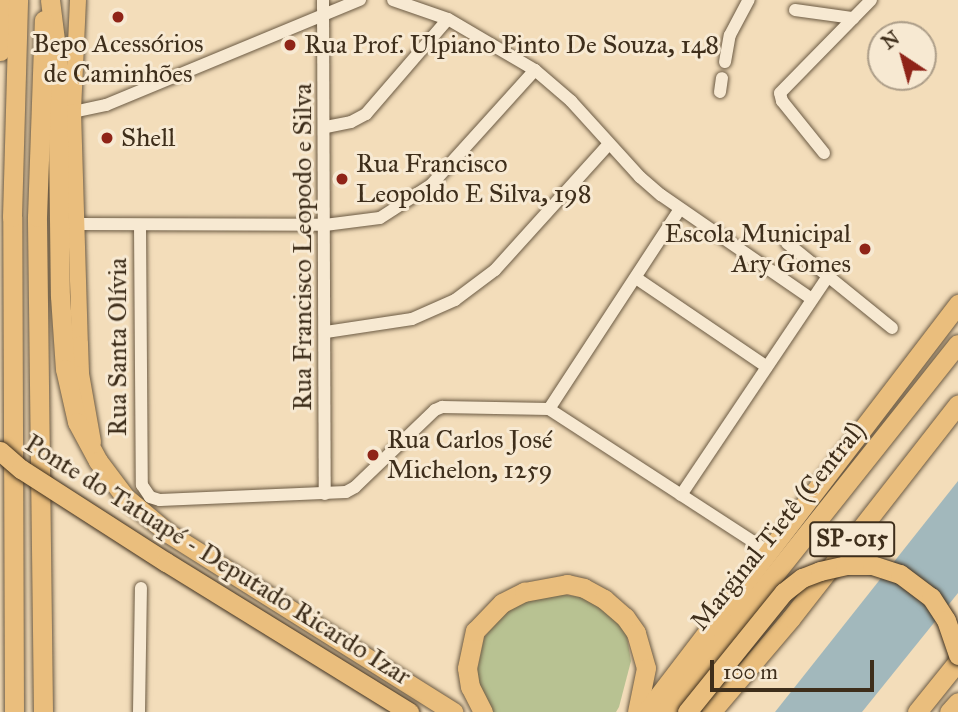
<!DOCTYPE html>
<meta charset="utf-8">
<style>
body{margin:0}
#map{position:relative;width:958px;height:712px;overflow:hidden;background:#f3ddba;font-family:"IM FELL Great Primer",serif}
div>[style]{position:absolute}
[style*='--x']{left:calc(var(--x)*1px);top:calc(var(--y)*1px);width:calc(var(--w)*1px);rotate:calc(var(--a)*1deg)}
.green>*{inset:0;background:#b8c292}
.water>*{inset:0;background:#a2b8bc}
.roads{filter:drop-shadow(0 0 2px #6b5a43) drop-shadow(0 0 2px #6b5a43)}
.minor>*{height:12px;margin:-6px;padding:0 6px;transform-origin:6px;border-radius:6px;background:#f7e9d2}
.major>*{height:16px;margin:-8px;padding:0 8px;transform-origin:8px;border-radius:8px;background:#eabe7d}
.highway>*{height:19px;margin:-9.5px;padding:0 9.5px;transform-origin:9.5px;border-radius:9.5px;background:#eabe7d}
.bridges{filter:drop-shadow(0 0 2px #3e2e1b) drop-shadow(0 0 2px #3e2e1b)}
.highway-bridge>*{height:19px;margin:-9.5px;padding:0 9.5px;transform-origin:9.5px;border-radius:9.5px;background:#eabe7d}
.dots>*{width:19px;height:19px;translate:-50% -50%;box-sizing:border-box;border:4px solid #f7e9d2;border-radius:50%}
span{translate:-50% -50%;white-space:nowrap;text-align:center;line-height:1.15;-webkit-text-stroke:6px #f7e9d2;paint-order:stroke}
.shield-label span{padding:2px 5px;background:#f7e9d2;border:2px solid;border-radius:5px;-webkit-text-stroke-width:0}
.shield-label{font-size:24px;color:#3e2e1b;font-weight:700}
.poi-label{font-size:26px;color:#3e2e1b}
.left{translate:0 -50%;text-align:left}
.right{translate:-100% -50%;text-align:right}
.street-label{font-size:26px;color:#3e2e1b}
.north{position:absolute;left:867px;top:21px;width:70px;height:70px;box-sizing:border-box;background:#f7e9d2;border:2px solid #ad9e89;border-radius:50%;rotate:324deg;font-size:19px;font-weight:700;line-height:28px;text-align:center;color:#3e2e1b}
.north::after{content:'';display:block;margin:auto;width:24px;height:32px;background:#8f2418;clip-path:polygon(50% 0,100% 100%,50% 72%,0 100%)}
.scale{position:absolute;left:710px;top:660px;width:164px;height:32px;box-sizing:border-box;border:4px solid #3e2e1b;border-top:0;padding-left:9px;font-size:21px;line-height:24px;white-space:nowrap;color:#3e2e1b;-webkit-text-stroke:5px #f7e9d2;paint-order:stroke}
</style>
<div id="map">
<div class="green">
<i style="clip-path:polygon(557px 594px,581px 597px,600px 605px,626px 631px,631px 661px,619px 707px,616px 712px,493px 712px,479px 684px,477px 672px,484px 638px,506px 610px,529px 599px)"></i>
</div>
<div class="water">
<i style="clip-path:polygon(958px 481px,958px 593px,862px 712px,775px 712px)"></i>
</div>
<div class="roads">
<div class="minor">
<i style="--x:323;--y:0;--w:494;--a:89.8"></i>
<i style="--x:393;--y:0;--w:58;--a:19.1"></i>
<i style="--x:448;--y:19;--w:101;--a:30.4"></i>
<i style="--x:535;--y:70;--w:48;--a:40.7"></i>
<i style="--x:571;--y:101;--w:103;--a:47.8"></i>
<i style="--x:640;--y:177;--w:28;--a:41"></i>
<i style="--x:661;--y:195;--w:183;--a:34.6"></i>
<i style="--x:795;--y:10;--w:59;--a:7.9"></i>
<i style="--x:725;--y:62;--w:27;--a:-80"></i>
<i style="--x:730;--y:35;--w:40;--a:-62"></i>
<i style="--x:720;--y:92;--w:14;--a:-82"></i>
<i style="--x:73;--y:112;--w:34;--a:-12"></i>
<i style="--x:106;--y:105;--w:275;--a:-22.5"></i>
<i style="--x:326;--y:127;--w:25;--a:-11"></i>
<i style="--x:351;--y:122;--w:17;--a:-28"></i>
<i style="--x:366;--y:114;--w:125;--a:-49.2"></i>
<i style="--x:824;--y:153;--w:67;--a:-128.9"></i>
<i style="--x:782;--y:101;--w:8;--a:-104"></i>
<i style="--x:780;--y:93;--w:130;--a:-45.6"></i>
<i style="--x:76;--y:224;--w:249;--a:0.2"></i>
<i style="--x:325;--y:225;--w:55;--a:-7.3"></i>
<i style="--x:380;--y:218;--w:61;--a:-32.9"></i>
<i style="--x:431;--y:185;--w:155;--a:-47.9"></i>
<i style="--x:140;--y:225;--w:260;--a:89.6"></i>
<i style="--x:142;--y:485;--w:14;--a:56"></i>
<i style="--x:150;--y:497;--w:10;--a:17"></i>
<i style="--x:160;--y:500;--w:186;--a:-2.5"></i>
<i style="--x:346;--y:492;--w:10;--a:-29"></i>
<i style="--x:355;--y:487;--w:111;--a:-43.9"></i>
<i style="--x:435;--y:410;--w:8;--a:-23"></i>
<i style="--x:442;--y:407;--w:107;--a:1.1"></i>
<i style="--x:549;--y:409;--w:261;--a:33"></i>
<i style="--x:787;--y:243;--w:135;--a:39"></i>
<i style="--x:636;--y:278;--w:158;--a:34.2"></i>
<i style="--x:326;--y:332;--w:87;--a:-8.6"></i>
<i style="--x:412;--y:319;--w:47;--a:-23.8"></i>
<i style="--x:455;--y:300;--w:50;--a:-36.9"></i>
<i style="--x:495;--y:270;--w:170;--a:-47.9"></i>
<i style="--x:549;--y:409;--w:239;--a:-56.8"></i>
<i style="--x:681;--y:495;--w:264;--a:-56.1"></i>
<i style="--x:139;--y:712;--w:124;--a:-89.1"></i>
</div>
<div class="major">
<i style="--x:78;--y:0;--w:112;--a:92.6"></i>
<i style="--x:73;--y:112;--w:232;--a:88.3"></i>
<i style="--x:80;--y:344;--w:30;--a:88"></i>
<i style="--x:81;--y:374;--w:69;--a:80"></i>
</div>
<div class="highway">
<i style="--x:50;--y:0;--w:56;--a:82.9"></i>
<i style="--x:57;--y:56;--w:240;--a:89.3"></i>
<i style="--x:60;--y:296;--w:73;--a:86.1"></i>
<i style="--x:65;--y:369;--w:54;--a:77.2"></i>
<i style="--x:77;--y:422;--w:44;--a:61.7"></i>
<i style="--x:98;--y:461;--w:45;--a:53.1"></i>
<i style="--x:125;--y:497;--w:56;--a:39.9"></i>
<i style="--x:168;--y:533;--w:337;--a:32.1"></i>
<i style="--x:0;--y:51;--w:51;--a:-87.8"></i>
<i style="--x:14;--y:712;--w:495;--a:-90.2"></i>
<i style="--x:12;--y:217;--w:217;--a:-88.4"></i>
<i style="--x:43;--y:712;--w:495;--a:-90.7"></i>
<i style="--x:37;--y:217;--w:197;--a:-88"></i>
<i style="--x:483;--y:712;--w:28;--a:-117"></i>
<i style="--x:470;--y:687;--w:19;--a:-99"></i>
<i style="--x:467;--y:668;--w:38;--a:-78"></i>
<i style="--x:475;--y:631;--w:39;--a:-46"></i>
<i style="--x:502;--y:603;--w:25;--a:-27"></i>
<i style="--x:524;--y:592;--w:44;--a:-10.5"></i>
<i style="--x:567;--y:584;--w:17;--a:13"></i>
<i style="--x:584;--y:588;--w:23;--a:29"></i>
<i style="--x:604;--y:599;--w:28;--a:41"></i>
<i style="--x:625;--y:617;--w:19;--a:55"></i>
<i style="--x:636;--y:633;--w:36;--a:74"></i>
<i style="--x:646;--y:668;--w:45;--a:101.6"></i>
<i style="--x:646;--y:712;--w:514;--a:-52.59"></i>
<i style="--x:665;--y:712;--w:470;--a:-51.5"></i>
<i style="--x:711;--y:712;--w:123;--a:-49.6"></i>
<i style="--x:791;--y:618;--w:271;--a:-52"></i>
<i style="--x:917;--y:712;--w:65;--a:-51.2"></i>
<i style="--x:949;--y:712;--w:13;--a:-48"></i>
</div>
</div>
<div class="bridges">
<div class="highway-bridge">
<i style="--x:0;--y:451;--w:28;--a:41"></i>
<i style="--x:21;--y:469;--w:172;--a:32.7"></i>
<i style="--x:166;--y:562;--w:286;--a:31.7"></i>
<i style="--x:687;--y:712;--w:154;--a:-51.1"></i>
<i style="--x:784;--y:592;--w:23;--a:-38"></i>
<i style="--x:802;--y:578;--w:19;--a:-21"></i>
<i style="--x:820;--y:571;--w:26;--a:-13"></i>
<i style="--x:845;--y:565;--w:27;--a:0"></i>
<i style="--x:872;--y:565;--w:29;--a:18"></i>
<i style="--x:900;--y:574;--w:39;--a:37"></i>
<i style="--x:931;--y:597;--w:27;--a:57"></i>
<i style="--x:946;--y:620;--w:37;--a:71"></i>
</div>
</div>
<div class="dots">
<i style="left:118px;top:17px;background:#8f2418"></i>
<i style="left:290px;top:45px;background:#8f2418"></i>
<i style="left:107px;top:138px;background:#8f2418"></i>
<i style="left:342px;top:179px;background:#8f2418"></i>
<i style="left:865px;top:249px;background:#8f2418"></i>
<i style="left:373px;top:455px;background:#8f2418"></i>
</div>
<div class="shield-label">
<span style="left:852px;top:539px">SP-015</span>
</div>
<div class="poi-label">
<span style="left:118px;top:59px">Bepo Acessórios<br>de Caminhões</span>
<span class="left" style="left:304px;top:45px">Rua Prof. Ulpiano Pinto De Souza, 148</span>
<span class="left" style="left:121px;top:138px">Shell</span>
<span class="left" style="left:356px;top:179px">Rua Francisco<br>Leopoldo E Silva, 198</span>
<span class="right" style="left:851px;top:249px">Escola Municipal<br>Ary Gomes</span>
<span class="left" style="left:387px;top:455px">Rua Carlos José<br>Michelon, 1259</span>
</div>
<div class="street-label">
<span style="left:303px;top:247px;rotate:-90deg">Rua Francisco Leopodo e Silva</span>
<span style="left:118px;top:347px;rotate:-90deg">Rua Santa Olívia</span>
<span style="left:778px;top:526px;rotate:-51deg">Marginal Tietê (Central)</span>
<span style="left:218px;top:560px;rotate:32deg">Ponte do Tatuapé - Deputado Ricardo Izar</span>
</div>
<div class="north">N</div>
<div class="scale">100 m</div>
</div>
